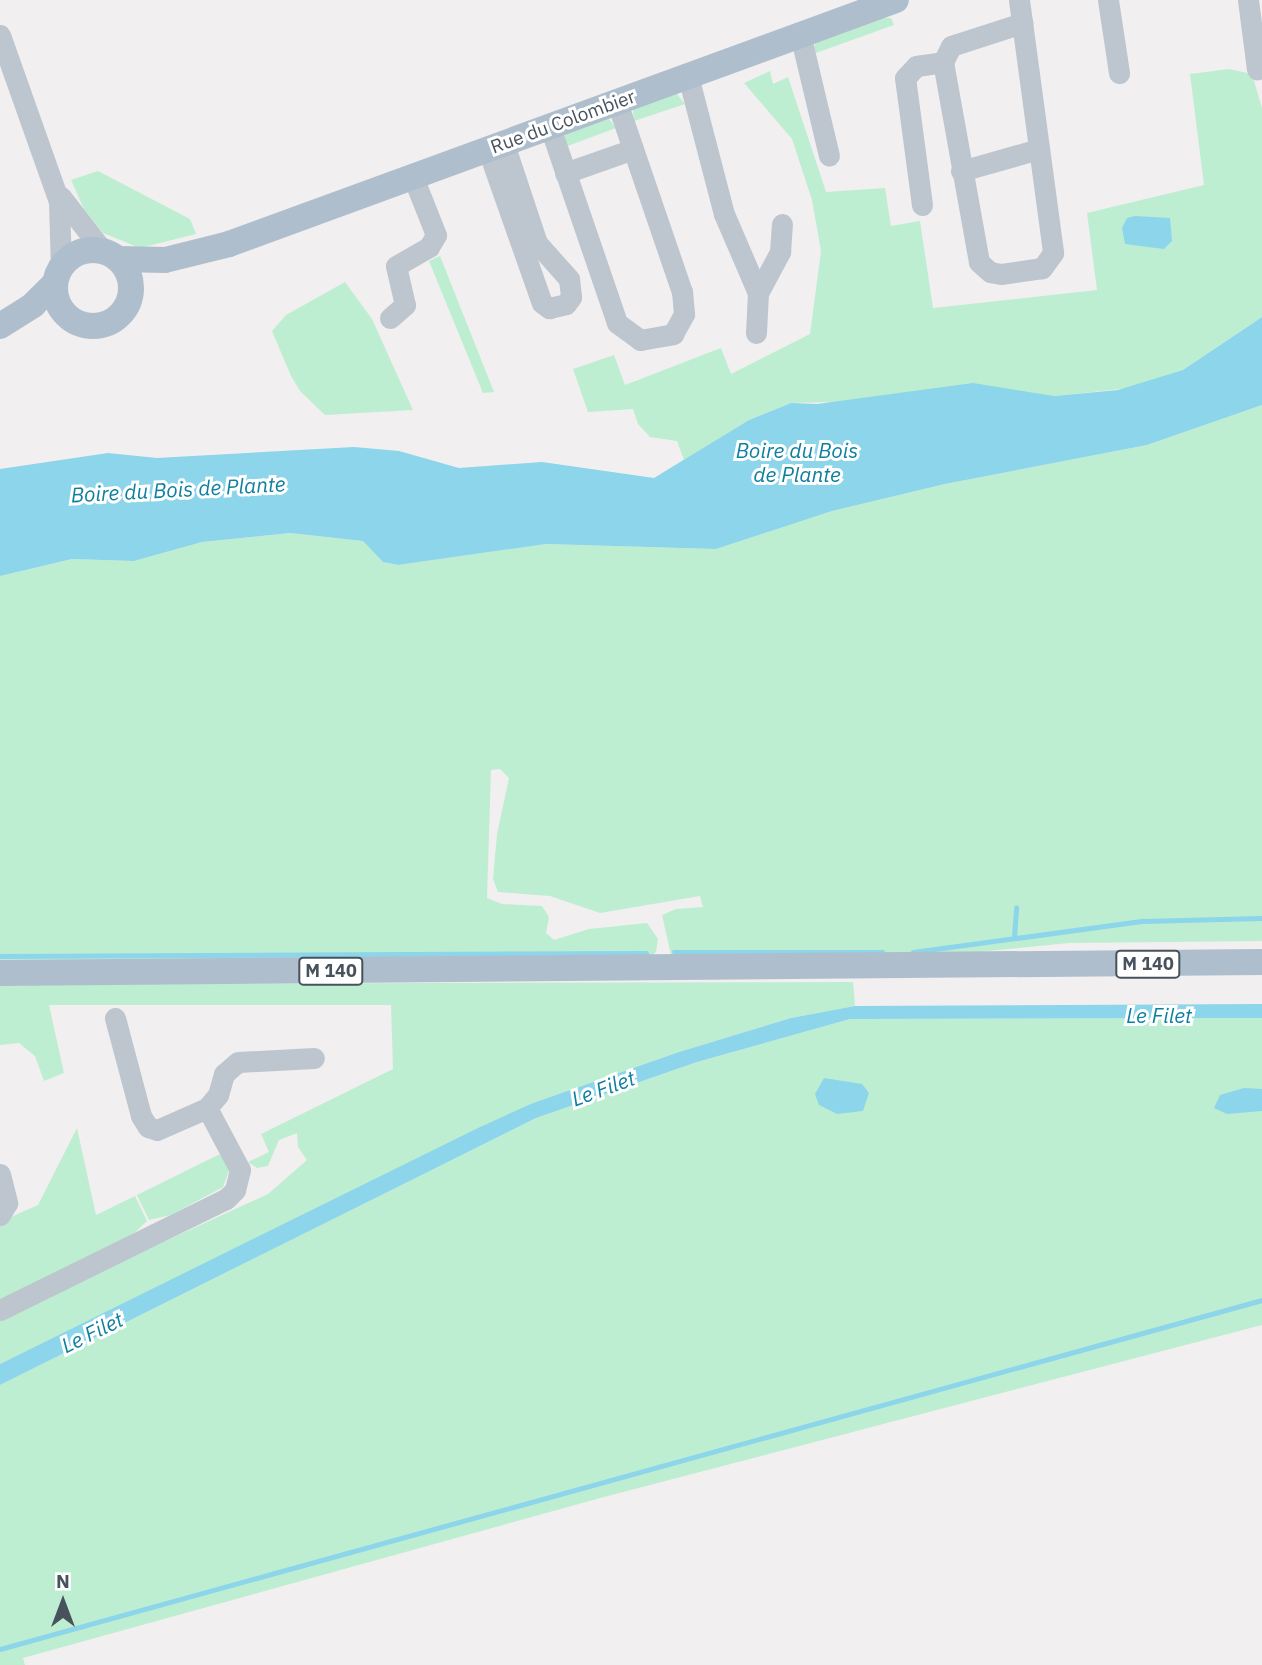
<!DOCTYPE html>
<style>
body{margin:0}
#map{position:relative;width:1262px;height:1665px;overflow:hidden;background:#f1efef;font-family:"IBM Plex Sans",sans-serif}
div>[style]{position:absolute}
[style*='--x']{left:calc(var(--x)*1px);top:calc(var(--y)*1px);width:calc(var(--w)*1px);rotate:calc(var(--a)*1deg)}
.green>*{inset:0;background:#beeed1}
.water>*{inset:0;background:#8cd5ea}
.stream>*{height:4.5px;margin:-2.25px;padding:0 2.25px;transform-origin:2.25px;border-radius:2.25px;background:#8cd5ea}
.minor>*{height:21px;margin:-10.5px;padding:0 10.5px;transform-origin:10.5px;border-radius:10.5px;background:#bdc6ce}
.major>*{height:26px;margin:-13px;padding:0 13px;transform-origin:13px;border-radius:13px;background:#afbecd}
.major>.ring{margin:-13px;padding:0;box-sizing:content-box;background:none;border:26px solid #afbecd;border-radius:50%}
span{translate:-50% -50%;white-space:nowrap;text-align:center;line-height:1.15;-webkit-text-stroke:6px #fff;paint-order:stroke}
.shield-label span{padding:2px 5px;background:#fff;border:2px solid;border-radius:5px;-webkit-text-stroke-width:0}
.shield-label{font-size:18px;color:#47525c;font-weight:700}
.street-label{font-size:19px;color:#47525c}
.water-label{font-size:21px;color:#0f7fa0;font-style:italic}
.north{position:absolute;left:28px;top:1567px;width:70px;height:70px;-webkit-text-stroke:5px #fff;paint-order:stroke;rotate:0deg;font-size:19px;font-weight:700;line-height:28px;text-align:center;color:#47525c}
.north::after{content:'';display:block;margin:auto;width:24px;height:32px;background:#47525c;clip-path:polygon(50% 0,100% 100%,50% 72%,0 100%)}
</style>
<div id="map">
<div class="green">
<i style="clip-path:polygon(883px 18px,891px 18px,894px 25px,813px 54px,815px 43px)"></i>
<i style="clip-path:polygon(1229px 69px,1252px 74px,1262px 108px,1262px 317px,1183px 370px,1130px 388px,1054px 396px,791px 403px,749px 420px,684px 460px,677px 441px,650px 437px,638px 424px,633px 409px,588px 412px,573px 369px,614px 355px,625px 385px,721px 348px,731px 374px,810px 334px,821px 251px,812px 200px,792px 139px,744px 83px,770px 71px,773px 84px,788px 77px,826px 192px,885px 188px,891px 226px,920px 221px,933px 308px,1097px 290px,1087px 213px,1204px 185px,1190px 74px)"></i>
<i style="clip-path:polygon(676px 93px,685px 104px,634px 121px,633px 109px)"></i>
<i style="clip-path:polygon(609px 119px,616px 128px,565px 147px,565px 134px)"></i>
<i style="clip-path:polygon(98px 171px,190px 219px,196px 234px,140px 248px,103px 233px,84px 209px,71px 180px)"></i>
<i style="clip-path:polygon(440px 256px,494px 392px,483px 393px,429px 261px)"></i>
<i style="clip-path:polygon(345px 282px,372px 319px,413px 410px,325px 415px,300px 391px,291px 376px,272px 331px,286px 315px)"></i>
<i style="clip-path:polygon(1262px 405px,1262px 941px,1069px 943px,957px 954px,671px 955px,662px 915px,676px 909px,703px 907px,700px 896px,600px 913px,550px 896px,498px 892px,493px 879px,497px 834px,509px 778px,500px 769px,491px 770px,487px 898px,502px 904px,542px 906px,549px 917px,546px 933px,554px 940px,589px 929px,647px 923px,658px 939px,656px 952px,651px 956px,0 962px,0 576px,72px 559px,134px 561px,202px 542px,290px 533px,363px 541px,383px 562px,398px 565px,546px 544px,716px 549px,832px 511px,945px 484px,1147px 445px)"></i>
<i style="clip-path:polygon(853px 982px,855px 1006px,791px 1018px,679px 1052px,533px 1103px,0 1364px,0 1317px,268px 1194px,307px 1160px,298px 1147px,297px 1133px,279px 1140px,268px 1166px,257px 1168px,248px 1162px,269px 1152px,261px 1134px,393px 1069px,391px 1005px,49px 1005px,64px 1073px,44px 1081px,35px 1056px,19px 1043px,0 1045px,0 984px)"></i>
<i style="clip-path:polygon(1262px 1018px,1262px 1325px,604px 1497px,23px 1658px,25px 1665px,0 1665px,0 1385px,536px 1118px,697px 1062px,850px 1019px)"></i>
<i style="clip-path:polygon(77px 1128px,96px 1215px,135px 1196px,147px 1221px,131px 1236px,0 1301px,0 1222px,38px 1205px)"></i>
<i style="clip-path:polygon(222px 1153px,229px 1171px,223px 1187px,171px 1215px,149px 1220px,137px 1195px)"></i>
</div>
<div class="water">
<i style="clip-path:polygon(1135px 216px,1170px 218px,1172px 241px,1164px 249px,1125px 244px,1122px 228px,1127px 218px)"></i>
<i style="clip-path:polygon(1262px 317px,1262px 405px,1147px 445px,945px 484px,832px 511px,716px 549px,546px 544px,398px 565px,383px 562px,363px 541px,290px 533px,202px 542px,134px 561px,72px 559px,0 576px,0 469px,108px 453px,157px 458px,354px 447px,399px 451px,459px 468px,542px 462px,654px 478px,749px 420px,791px 403px,817px 404px,973px 383px,1054px 396px,1118px 390px,1183px 370px)"></i>
<i style="clip-path:polygon(1262px 1004px,1262px 1018px,850px 1019px,697px 1062px,536px 1118px,0 1385px,0 1364px,478px 1128px,533px 1103px,679px 1052px,791px 1018px,855px 1006px)"></i>
<i style="clip-path:polygon(824px 1078px,862px 1084px,869px 1093px,863px 1111px,837px 1114px,819px 1105px,815px 1094px)"></i>
<i style="clip-path:polygon(1244px 1088px,1262px 1089px,1262px 1111px,1227px 1114px,1214px 1108px,1220px 1095px)"></i>
</div>
<div class="stream">
<i style="--x:1014;--y:938;--w:30;--a:-86"></i>
<i style="--x:674;--y:952;--w:209;--a:0"></i>
<i style="--x:913;--y:952;--w:232;--a:-7.7"></i>
<i style="--x:1143;--y:921;--w:119;--a:-1.4"></i>
<i style="--x:0;--y:956;--w:646;--a:-0.27"></i>
<i style="--x:0;--y:1649;--w:1309;--a:-15.46"></i>
</div>
<div class="minor">
<i style="--x:1019;--y:0;--w:255;--a:82.3"></i>
<i style="--x:1053;--y:253;--w:19;--a:126"></i>
<i style="--x:1042;--y:268;--w:41;--a:171.7"></i>
<i style="--x:1001;--y:274;--w:11;--a:-170"></i>
<i style="--x:990;--y:272;--w:15;--a:-138"></i>
<i style="--x:979;--y:262;--w:203;--a:-100.2"></i>
<i style="--x:943;--y:62;--w:18;--a:-63"></i>
<i style="--x:951;--y:46;--w:75;--a:-17.9"></i>
<i style="--x:1108;--y:0;--w:74;--a:81.4"></i>
<i style="--x:1248;--y:0;--w:70;--a:82.6"></i>
<i style="--x:800;--y:34;--w:125;--a:76.6"></i>
<i style="--x:0;--y:35;--w:177;--a:70.5"></i>
<i style="--x:59;--y:202;--w:66;--a:88.3"></i>
<i style="--x:688;--y:76;--w:143;--a:75.4"></i>
<i style="--x:724;--y:214;--w:86;--a:66.7"></i>
<i style="--x:758;--y:293;--w:40;--a:92.9"></i>
<i style="--x:550;--y:127;--w:207;--a:71.1"></i>
<i style="--x:617;--y:323;--w:29;--a:36"></i>
<i style="--x:640;--y:340;--w:34;--a:-10"></i>
<i style="--x:673;--y:334;--w:23;--a:-61"></i>
<i style="--x:684;--y:314;--w:22;--a:-95"></i>
<i style="--x:682;--y:292;--w:201;--a:-108.9"></i>
<i style="--x:488;--y:150;--w:162;--a:70.6"></i>
<i style="--x:542;--y:303;--w:9;--a:36"></i>
<i style="--x:549;--y:308;--w:17;--a:-13"></i>
<i style="--x:566;--y:304;--w:9;--a:-54"></i>
<i style="--x:571;--y:297;--w:18;--a:-96"></i>
<i style="--x:569;--y:279;--w:48;--a:-131.6"></i>
<i style="--x:537;--y:243;--w:104;--a:-108.4"></i>
<i style="--x:961;--y:171;--w:81;--a:-15.8"></i>
<i style="--x:565;--y:173;--w:72;--a:-19.4"></i>
<i style="--x:61;--y:197;--w:68;--a:52.1"></i>
<i style="--x:922;--y:205;--w:128;--a:-97.6"></i>
<i style="--x:905;--y:78;--w:16;--a:-47"></i>
<i style="--x:916;--y:66;--w:27;--a:-8"></i>
<i style="--x:758;--y:293;--w:47;--a:-61.8"></i>
<i style="--x:780;--y:252;--w:28;--a:-86"></i>
<i style="--x:390;--y:318;--w:20;--a:-41"></i>
<i style="--x:405;--y:305;--w:40;--a:-103"></i>
<i style="--x:396;--y:266;--w:38;--a:-30"></i>
<i style="--x:429;--y:247;--w:14;--a:-60"></i>
<i style="--x:436;--y:235;--w:62;--a:-111.6"></i>
<i style="--x:115;--y:1018;--w:101;--a:75.1"></i>
<i style="--x:141;--y:1116;--w:13;--a:58"></i>
<i style="--x:148;--y:1127;--w:9;--a:18"></i>
<i style="--x:157;--y:1130;--w:55;--a:-23.7"></i>
<i style="--x:207;--y:1108;--w:17;--a:-50"></i>
<i style="--x:218;--y:1095;--w:22;--a:-74"></i>
<i style="--x:224;--y:1074;--w:18;--a:-41"></i>
<i style="--x:238;--y:1062;--w:76;--a:-3"></i>
<i style="--x:0;--y:1174;--w:30;--a:76"></i>
<i style="--x:7;--y:1203;--w:14;--a:120"></i>
<i style="--x:0;--y:1310;--w:252;--a:-26.2"></i>
<i style="--x:226;--y:1199;--w:13;--a:-45"></i>
<i style="--x:235;--y:1190;--w:21;--a:-76"></i>
<i style="--x:240;--y:1170;--w:70;--a:-118"></i>
</div>
<div class="major">
<i class="ring" style="left:55px;top:250px;width:50px;height:50px"></i>
<i style="--x:118;--y:259;--w:47;--a:1.2"></i>
<i style="--x:165;--y:260;--w:66;--a:-14"></i>
<i style="--x:229;--y:244;--w:710;--a:-20.09"></i>
<i style="--x:0;--y:326;--w:39;--a:-32"></i>
<i style="--x:33;--y:305;--w:31;--a:-45"></i>
<i style="--x:0;--y:973;--w:1262;--a:-0.5"></i>
</div>
<div class="shield-label">
<span style="left:1148px;top:964px">M 140</span>
<span style="left:331px;top:971px">M 140</span>
</div>
<div class="street-label">
<span style="left:563px;top:122px;rotate:-20deg">Rue du Colombier</span>
</div>
<div class="water-label">
<span style="left:797px;top:462px">Boire du Bois<br>de Plante</span>
<span style="left:178px;top:489px;rotate:-3deg">Boire du Bois de Plante</span>
<span style="left:1159px;top:1015px">Le Filet</span>
<span style="left:603px;top:1088px;rotate:-20deg">Le Filet</span>
<span style="left:92px;top:1332px;rotate:-26deg">Le Filet</span>
</div>
<div class="north">N</div>
</div>
